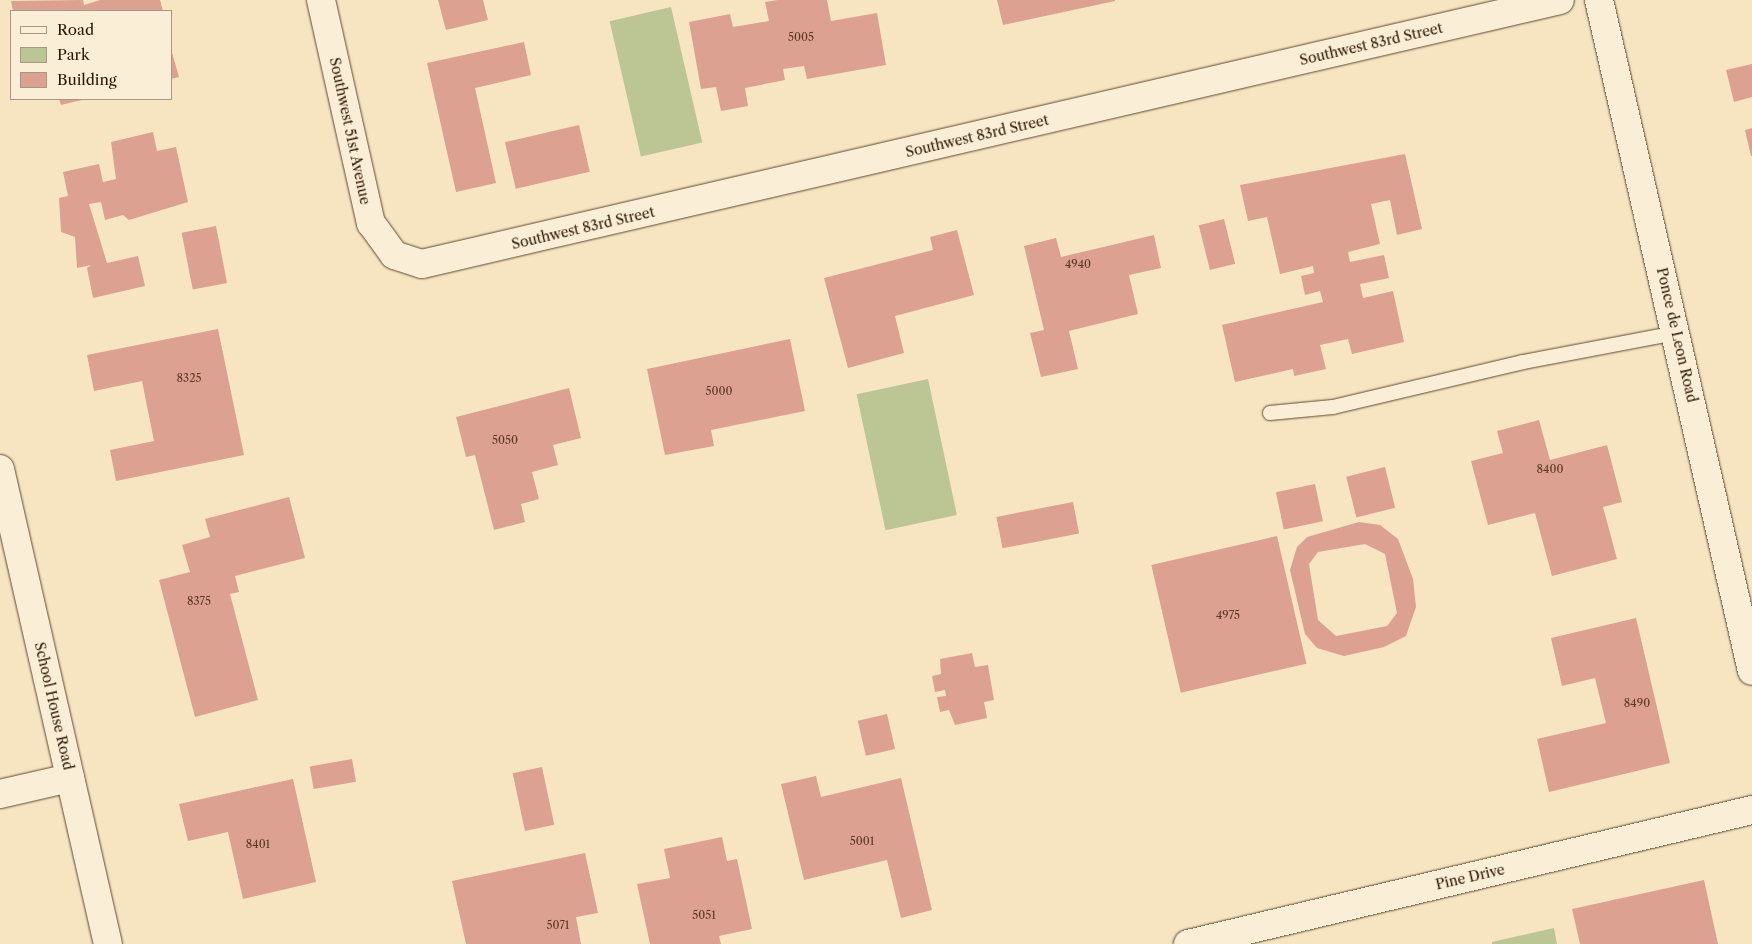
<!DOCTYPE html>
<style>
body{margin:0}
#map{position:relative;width:1752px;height:944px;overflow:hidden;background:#f7e5c2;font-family:"Libre Caslon Text",serif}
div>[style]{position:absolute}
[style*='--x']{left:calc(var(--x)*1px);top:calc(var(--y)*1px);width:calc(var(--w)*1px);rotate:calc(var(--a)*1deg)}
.green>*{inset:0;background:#bcc594;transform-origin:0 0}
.building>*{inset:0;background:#dca191;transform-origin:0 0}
.roads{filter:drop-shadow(0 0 1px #604930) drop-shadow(0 0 1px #604930)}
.lane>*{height:14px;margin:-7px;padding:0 7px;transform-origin:7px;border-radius:7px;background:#faeed7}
.street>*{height:28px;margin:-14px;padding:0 14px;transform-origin:14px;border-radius:14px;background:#faeed7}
.secondary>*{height:28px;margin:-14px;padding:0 14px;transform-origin:14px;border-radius:14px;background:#faeed7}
span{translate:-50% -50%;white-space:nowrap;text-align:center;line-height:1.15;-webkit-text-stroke:4.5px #faeed7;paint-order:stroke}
.number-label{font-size:11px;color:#5a3824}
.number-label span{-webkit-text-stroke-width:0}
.street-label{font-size:14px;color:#2e1500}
.legend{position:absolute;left:10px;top:10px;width:162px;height:90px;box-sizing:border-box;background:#faeed7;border:1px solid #a89781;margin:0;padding:6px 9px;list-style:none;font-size:15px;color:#2e1500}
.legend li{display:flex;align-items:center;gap:10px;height:25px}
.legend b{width:25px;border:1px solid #a89781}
</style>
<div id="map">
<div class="green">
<i style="left:671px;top:7px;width:139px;height:63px;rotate:77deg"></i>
<i style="left:928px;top:379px;width:139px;height:73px;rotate:78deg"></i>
<i style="clip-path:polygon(1554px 928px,1557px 944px,1492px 944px,1492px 942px)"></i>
</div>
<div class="building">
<i style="clip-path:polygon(83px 0,84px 5px,100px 0,160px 0,163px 11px,13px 11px,11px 1px)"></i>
<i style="clip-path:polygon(438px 0,483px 0,488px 20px,446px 30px)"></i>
<i style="clip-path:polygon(778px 0,827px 0,831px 21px,877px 13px,886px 65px,807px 79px,804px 66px,783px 69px,785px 80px,745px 88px,748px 106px,721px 111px,716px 87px,701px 89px,689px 22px,730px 14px,733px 27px,769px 21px,765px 2px)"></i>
<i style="clip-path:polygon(997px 0,1115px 0,1115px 1px,1003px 25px)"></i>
<i style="clip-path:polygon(524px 42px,531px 75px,475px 88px,496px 183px,456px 192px,427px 63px)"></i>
<i style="clip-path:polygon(171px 49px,179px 77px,171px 79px)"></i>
<i style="clip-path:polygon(1752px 64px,1752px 97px,1734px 102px,1726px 70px)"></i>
<i style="clip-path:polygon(59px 99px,86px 99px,61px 105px)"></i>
<i style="left:579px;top:125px;width:48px;height:76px;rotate:77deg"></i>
<i style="clip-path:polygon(1752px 128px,1752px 156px,1751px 156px,1745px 130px)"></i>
<i style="clip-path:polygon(153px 132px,157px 151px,176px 147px,188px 202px,129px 220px,123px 215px,105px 220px,101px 202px,89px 204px,107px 263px,138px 256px,145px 286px,93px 298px,87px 268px,91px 265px,77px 268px,75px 237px,61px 232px,59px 198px,68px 196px,63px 172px,99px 164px,103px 182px,116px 179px,111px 142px)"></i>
<i style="clip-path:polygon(1405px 154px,1422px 229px,1397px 235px,1390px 200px,1371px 204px,1380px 244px,1348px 252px,1350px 262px,1384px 255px,1389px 278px,1360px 284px,1363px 298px,1393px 291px,1404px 342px,1352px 354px,1348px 339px,1320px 345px,1326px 369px,1294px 376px,1293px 369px,1235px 382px,1222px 325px,1323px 302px,1320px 291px,1305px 295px,1301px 276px,1314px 273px,1313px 266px,1280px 274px,1267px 217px,1248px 221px,1240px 185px)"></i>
<i style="left:1224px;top:219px;width:46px;height:26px;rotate:76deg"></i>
<i style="left:216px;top:226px;width:58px;height:35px;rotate:79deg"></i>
<i style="clip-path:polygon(957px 230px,974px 295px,895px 316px,904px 353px,848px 368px,824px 278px,933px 250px,930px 237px)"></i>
<i style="clip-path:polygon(1154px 235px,1161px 268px,1129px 275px,1138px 314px,1069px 331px,1078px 369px,1041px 377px,1030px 333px,1044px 330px,1024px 246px,1056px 238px,1061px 257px)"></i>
<i style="clip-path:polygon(218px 329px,244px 455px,116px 481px,110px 450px,154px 441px,142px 381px,94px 391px,87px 355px)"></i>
<i style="clip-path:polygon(790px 339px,805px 411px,711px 430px,714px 446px,665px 455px,647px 369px)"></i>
<i style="clip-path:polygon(569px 388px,581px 438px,553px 445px,558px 465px,532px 472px,539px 499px,521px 504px,525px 522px,494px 530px,475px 455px,466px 457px,456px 417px)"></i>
<i style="clip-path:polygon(1539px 420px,1550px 460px,1607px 445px,1622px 502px,1603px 507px,1617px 559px,1552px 576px,1535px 513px,1488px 525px,1471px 461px,1503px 453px,1497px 431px)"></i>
<i style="left:1385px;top:467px;width:42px;height:40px;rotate:76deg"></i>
<i style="left:1315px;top:484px;width:38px;height:40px;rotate:78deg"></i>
<i style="clip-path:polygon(289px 497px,305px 558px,235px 576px,239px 592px,230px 594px,258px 700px,195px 717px,159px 580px,190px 572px,182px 545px,210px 537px,205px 519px)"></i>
<i style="left:1073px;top:502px;width:32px;height:78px;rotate:79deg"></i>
<i style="clip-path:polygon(evenodd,1359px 522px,1380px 525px,1398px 539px,1413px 579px,1416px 607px,1406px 636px,1384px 647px,1344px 656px,1317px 648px,1305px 634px,1290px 570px,1297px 547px,1307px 537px,1359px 522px,1365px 544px,1385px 554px,1397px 613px,1387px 626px,1336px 636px,1318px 620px,1309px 564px,1318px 552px,1365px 544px)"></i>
<i style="left:1277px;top:536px;width:131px;height:129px;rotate:77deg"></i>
<i style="clip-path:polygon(1636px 618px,1670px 763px,1549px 792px,1537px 739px,1606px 723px,1595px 678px,1562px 686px,1551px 638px)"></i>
<i style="clip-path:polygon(972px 653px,975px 667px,988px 665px,994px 700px,984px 702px,987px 718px,955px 725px,949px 710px,940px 712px,937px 697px,946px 696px,945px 690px,935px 692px,932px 676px,941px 674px,940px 659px)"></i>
<i style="left:887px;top:714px;width:36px;height:30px;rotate:77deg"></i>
<i style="left:352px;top:759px;width:23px;height:43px;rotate:80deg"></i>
<i style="left:542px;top:767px;width:59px;height:30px;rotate:78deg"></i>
<i style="clip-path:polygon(816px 776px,821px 797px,901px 778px,932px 910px,901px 918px,887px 860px,804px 880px,781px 784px)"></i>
<i style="clip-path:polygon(293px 779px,316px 882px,243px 899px,228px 832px,188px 841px,179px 804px)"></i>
<i style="clip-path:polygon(722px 837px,727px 861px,737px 859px,752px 929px,719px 936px,721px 944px,650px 944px,637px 884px,670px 878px,664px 849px)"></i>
<i style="clip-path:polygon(585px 853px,598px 913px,576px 917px,581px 944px,466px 944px,452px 881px)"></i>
<i style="clip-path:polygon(1704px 880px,1718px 944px,1580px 944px,1572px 909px)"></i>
</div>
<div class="roads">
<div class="lane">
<i style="--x:1270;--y:413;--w:63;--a:-5.4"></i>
<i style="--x:1333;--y:407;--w:195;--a:-13.3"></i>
<i style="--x:1523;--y:362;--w:156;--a:-10.7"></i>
</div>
<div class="street">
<i style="--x:321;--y:0;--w:229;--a:77.4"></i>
<i style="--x:371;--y:223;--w:39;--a:54"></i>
<i style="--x:394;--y:255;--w:29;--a:18"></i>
<i style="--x:422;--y:264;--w:1168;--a:-13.06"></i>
<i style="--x:0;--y:469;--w:487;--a:77.2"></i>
<i style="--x:0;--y:794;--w:72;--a:-12.9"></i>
<i style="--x:1188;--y:944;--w:580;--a:-13.37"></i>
</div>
<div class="secondary">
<i style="--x:1599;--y:0;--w:688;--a:77.16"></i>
</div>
</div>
<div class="number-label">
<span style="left:801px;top:37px">5005</span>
<span style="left:1078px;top:264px">4940</span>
<span style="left:189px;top:378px">8325</span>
<span style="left:719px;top:391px">5000</span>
<span style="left:505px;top:440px">5050</span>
<span style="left:1550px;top:469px">8400</span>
<span style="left:199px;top:601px">8375</span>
<span style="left:1228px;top:615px">4975</span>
<span style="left:1637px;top:703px">8490</span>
<span style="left:862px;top:841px">5001</span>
<span style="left:258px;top:844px">8401</span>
<span style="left:704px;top:915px">5051</span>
<span style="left:558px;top:925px">5071</span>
</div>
<div class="street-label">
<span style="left:1371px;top:44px;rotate:-13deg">Southwest 83rd Street</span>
<span style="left:350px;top:131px;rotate:78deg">Southwest 51st Avenue</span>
<span style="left:977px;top:136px;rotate:-13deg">Southwest 83rd Street</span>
<span style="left:583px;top:228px;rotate:-13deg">Southwest 83rd Street</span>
<span style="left:1677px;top:335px;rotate:77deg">Ponce de Leon Road</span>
<span style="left:54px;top:706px;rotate:77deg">School House Road</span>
<span style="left:1470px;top:877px;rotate:-13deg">Pine Drive</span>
</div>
<ul class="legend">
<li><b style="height:6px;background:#faeed7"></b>Road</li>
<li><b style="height:14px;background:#bcc594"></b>Park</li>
<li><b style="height:14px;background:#dca191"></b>Building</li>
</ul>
</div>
